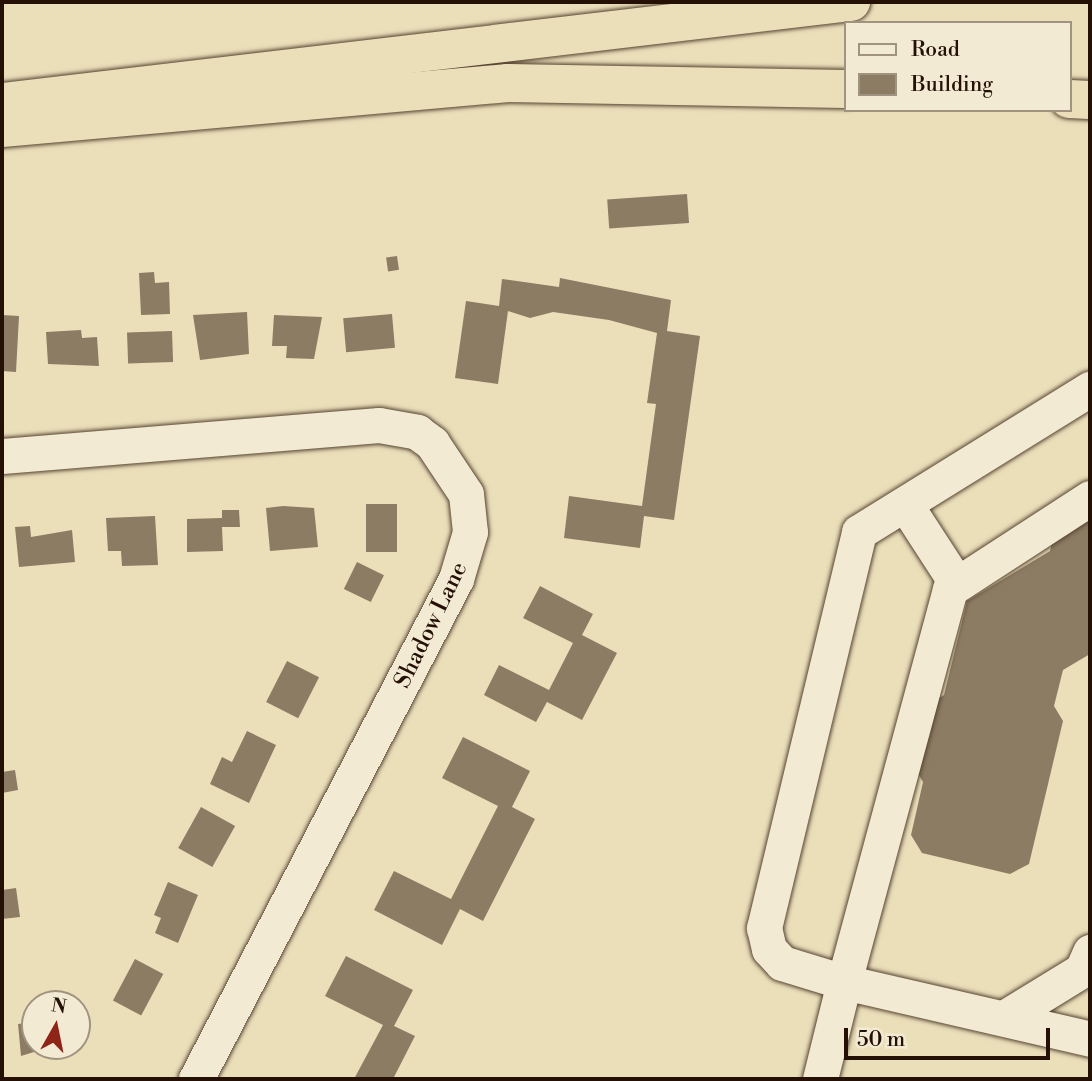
<!DOCTYPE html>
<style>
body{margin:0}
#map{position:relative;width:1092px;height:1081px;overflow:hidden;background:#ebdfba;font-family:"Libre Bodoni",serif}
div>[style]{position:absolute}
[style*='--x']{left:calc(var(--x)*1px);top:calc(var(--y)*1px);width:calc(var(--w)*1px);rotate:calc(var(--a)*1deg)}
.building>*{inset:0;background:#8c7c63;transform-origin:0 0}
.roads{filter:drop-shadow(0 0 2px #564432) drop-shadow(0 0 2px #564432)}
.minor>*{height:35px;margin:-17.5px;padding:0 17.5px;transform-origin:17.5px;border-radius:17.5px;background:#f2ead2}
.highway>*{height:38px;margin:-19px;padding:0 19px;transform-origin:19px;border-radius:19px;background:#ebdfba}
span{translate:-50% -50%;white-space:nowrap;text-align:center;line-height:1.15;-webkit-text-stroke:5px #f2ead2;paint-order:stroke}
.street-label{font-size:23px;color:#251005}
.frame{position:absolute;inset:0;border:4px solid #251005;pointer-events:none}
.legend{position:absolute;left:844px;top:21px;width:228px;height:91px;box-sizing:border-box;background:#f2ead2;border:2px solid #a09380;margin:0;padding:9px 12px;list-style:none;font-size:21px;color:#251005}
.legend li{display:flex;align-items:center;gap:14px;height:35px}
.legend b{width:35px;border:2px solid #a09380}
.north{position:absolute;left:21px;top:990px;width:70px;height:70px;box-sizing:border-box;background:#f2ead2;border:2px solid #a09380;border-radius:50%;rotate:9deg;font-size:19px;font-weight:700;line-height:28px;text-align:center;color:#251005}
.north::after{content:'';display:block;margin:auto;width:24px;height:32px;background:#8f2418;clip-path:polygon(50% 0,100% 100%,50% 72%,0 100%)}
.scale{position:absolute;left:844px;top:1028px;width:206px;height:32px;box-sizing:border-box;border:4px solid #251005;border-top:0;padding-left:9px;font-size:21px;line-height:24px;white-space:nowrap;color:#251005;-webkit-text-stroke:5px #f2ead2;paint-order:stroke}
</style>
<div id="map">
<div class="building">
<i style="left:687px;top:194px;width:29px;height:80px;rotate:86deg"></i>
<i style="left:397px;top:256px;width:14px;height:11px;rotate:82deg"></i>
<i style="clip-path:polygon(154px 272px,155px 283px,169px 282px,170px 314px,141px 315px,139px 273px)"></i>
<i style="clip-path:polygon(560px 278px,671px 300px,667px 331px,700px 336px,674px 520px,644px 516px,640px 548px,564px 538px,569px 496px,642px 506px,656px 404px,647px 403px,657px 333px,609px 320px,553px 312px,530px 318px,508px 311px,498px 384px,455px 378px,466px 301px,499px 306px,502px 279px,559px 287px)"></i>
<i style="clip-path:polygon(247px 312px,249px 354px,200px 360px,193px 315px)"></i>
<i style="left:392px;top:314px;width:34px;height:49px;rotate:85deg"></i>
<i style="clip-path:polygon(2px 315px,19px 316px,16px 372px,2px 371px)"></i>
<i style="clip-path:polygon(274px 315px,322px 317px,314px 359px,286px 358px,287px 346px,272px 346px)"></i>
<i style="clip-path:polygon(81px 330px,82px 338px,97px 337px,99px 366px,48px 364px,46px 332px)"></i>
<i style="left:172px;top:331px;width:31px;height:45px;rotate:88deg"></i>
<i style="left:366px;top:504px;width:31px;height:48px"></i>
<i style="clip-path:polygon(283px 506px,314px 508px,318px 547px,270px 551px,266px 508px)"></i>
<i style="clip-path:polygon(222px 510px,239px 510px,240px 527px,222px 527px,223px 551px,187px 552px,187px 519px,222px 518px)"></i>
<i style="clip-path:polygon(1090px 511px,1090px 654px,1063px 670px,1054px 706px,1063px 721px,1029px 864px,1010px 874px,922px 853px,911px 835px,923px 782px,914px 767px,929px 704px,944px 695px,967px 601px,1050px 551px,1054px 533px)"></i>
<i style="clip-path:polygon(155px 516px,158px 565px,122px 566px,121px 551px,108px 551px,106px 518px)"></i>
<i style="clip-path:polygon(30px 526px,31px 537px,72px 530px,75px 562px,19px 567px,15px 527px)"></i>
<i style="left:357px;top:562px;width:30px;height:30px;rotate:26deg"></i>
<i style="clip-path:polygon(540px 586px,593px 614px,582px 635px,617px 653px,582px 720px,547px 702px,536px 722px,484px 695px,499px 665px,549px 690px,573px 643px,523px 618px)"></i>
<i style="left:287px;top:661px;width:36px;height:46px;rotate:27deg"></i>
<i style="clip-path:polygon(247px 731px,276px 745px,249px 803px,210px 784px,222px 757px,232px 762px)"></i>
<i style="clip-path:polygon(463px 737px,530px 771px,512px 807px,535px 819px,483px 921px,460px 909px,442px 945px,374px 910px,394px 871px,451px 899px,498px 806px,442px 778px)"></i>
<i style="clip-path:polygon(15px 770px,18px 790px,2px 793px,2px 772px)"></i>
<i style="left:201px;top:807px;width:39px;height:47px;rotate:29deg"></i>
<i style="clip-path:polygon(168px 882px,198px 895px,178px 943px,155px 933px,161px 918px,154px 915px)"></i>
<i style="clip-path:polygon(16px 888px,20px 917px,2px 919px,2px 890px)"></i>
<i style="clip-path:polygon(346px 956px,413px 990px,394px 1026px,415px 1036px,393px 1079px,354px 1079px,383px 1025px,325px 996px)"></i>
<i style="left:135px;top:959px;width:32px;height:47px;rotate:28deg"></i>
<i style="clip-path:polygon(35px 1022px,35px 1046px,47px 1048px,21px 1056px,18px 1024px)"></i>
</div>
<div class="roads">
<div class="minor">
<i style="--x:2;--y:456;--w:378;--a:-4.7"></i>
<i style="--x:379;--y:425;--w:39;--a:10"></i>
<i style="--x:417;--y:432;--w:19;--a:36"></i>
<i style="--x:432;--y:443;--w:61;--a:56.3"></i>
<i style="--x:466;--y:494;--w:38;--a:84"></i>
<i style="--x:470;--y:532;--w:49;--a:106.6"></i>
<i style="--x:456;--y:579;--w:564;--a:117.47"></i>
<i style="--x:1090;--y:498;--w:167;--a:147"></i>
<i style="--x:950;--y:589;--w:407;--a:105.1"></i>
<i style="--x:844;--y:982;--w:253;--a:13"></i>
<i style="--x:905;--y:504;--w:95;--a:57"></i>
<i style="--x:1004;--y:1018;--w:92;--a:-31.6"></i>
<i style="--x:1082;--y:970;--w:20;--a:-66"></i>
<i style="--x:820;--y:1079;--w:100;--a:-76.1"></i>
<i style="--x:844;--y:982;--w:65;--a:-163"></i>
<i style="--x:782;--y:963;--w:19;--a:-133"></i>
<i style="--x:769;--y:949;--w:22;--a:-103"></i>
<i style="--x:764;--y:928;--w:407;--a:-76.5"></i>
<i style="--x:859;--y:532;--w:272;--a:-31.8"></i>
</div>
<div class="highway">
<i style="--x:1069;--y:99;--w:21;--a:3"></i>
<i style="--x:2;--y:102;--w:855;--a:-6.72"></i>
<i style="--x:2;--y:128;--w:508;--a:-5.08"></i>
<i style="--x:508;--y:83;--w:337;--a:1"></i>
</div>
</div>
<div class="street-label">
<span style="left:431px;top:625px;rotate:-64deg">Shadow Lane</span>
</div>
<div class="frame"></div>
<ul class="legend">
<li><b style="height:9px;background:#f2ead2"></b>Road</li>
<li><b style="height:19px;background:#8c7c63"></b>Building</li>
</ul>
<div class="north">N</div>
<div class="scale">50 m</div>
</div>
